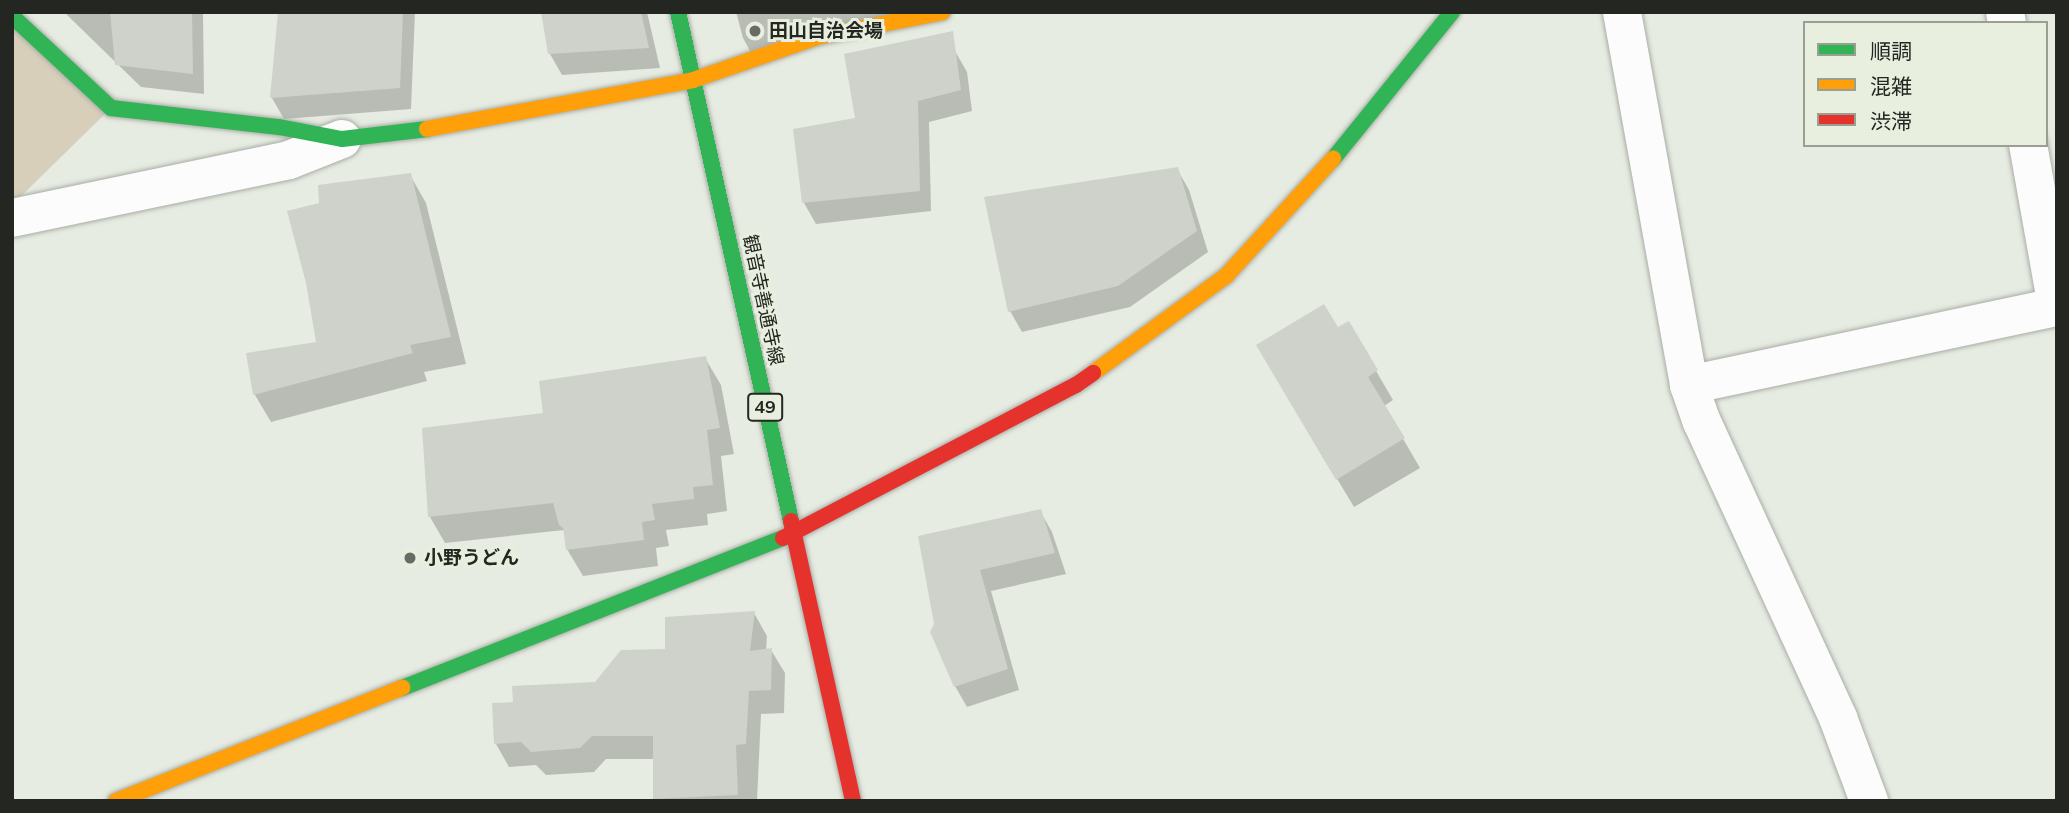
<!DOCTYPE html>
<meta charset="utf-8">
<style>
body{margin:0}
#map{position:relative;width:2069px;height:813px;overflow:hidden;background:#e7ece2;font-family:Mulish,"Noto Sans JP",sans-serif}
div>[style]{position:absolute}
[style*='--x']{left:calc(var(--x)*1px);top:calc(var(--y)*1px);width:calc(var(--w)*1px);rotate:calc(var(--a)*1deg)}
.green>*{inset:0;background:#d8cfbb}
.shadow>*{inset:0;background:#0003}
.building>*{inset:0;background:#ced2cb}
.roads{filter:drop-shadow(0 0 2px #a9ada6) drop-shadow(0 0 2px #a9ada6)}
.street>*{height:38px;margin:-19px;padding:0 19px;transform-origin:19px;border-radius:19px;background:#fbfcfb}
.fast>*{height:16px;margin:-8px;padding:0 8px;transform-origin:8px;border-radius:8px;background:#30b455}
.slow>*{height:16px;margin:-8px;padding:0 8px;transform-origin:8px;border-radius:8px;background:#ff9f0a}
.jam>*{height:16px;margin:-8px;padding:0 8px;transform-origin:8px;border-radius:8px;background:#e5322d}
.dots>*{width:19px;height:19px;translate:-50% -50%;box-sizing:border-box;border:4px solid #e8efdf;border-radius:50%}
span{translate:-50% -50%;white-space:nowrap;text-align:center;line-height:1.15;-webkit-text-stroke:6px #e8efdf;paint-order:stroke}
.shield-label span{padding:2px 5px;background:#e8efdf;border:2px solid;border-radius:5px;-webkit-text-stroke-width:0}
.shield-label{font-size:18px;color:#242621;font-weight:700}
.poi-label{font-size:19px;color:#242621;font-weight:700}
.left{translate:0 -50%;text-align:left}
.street-label{font-size:19px;color:#242621}
.frame{position:absolute;inset:0;border:14px solid #242621;pointer-events:none}
.legend{position:absolute;left:1803px;top:21px;width:245px;height:126px;box-sizing:border-box;background:#e8efdf;border:2px solid #9a9f93;margin:0;padding:9px 12px;list-style:none;font-size:21px;color:#242621}
.legend li{display:flex;align-items:center;gap:14px;height:35px}
.legend b{width:35px;border:2px solid #9a9f93}
</style>
<div id="map">
<div class="green">
<i style="clip-path:polygon(12px 16px,111px 108px,12px 205px)"></i>
</div>
<div class="shadow">
<i style="clip-path:polygon(64px 12px,203px 12px,204px 94px,141px 87px)"></i>
<i style="clip-path:polygon(279px 12px,415px 12px,411px 109px,284px 119px,272px 98px)"></i>
<i style="clip-path:polygon(543px 12px,647px 12px,660px 68px,562px 75px,550px 54px)"></i>
<i style="clip-path:polygon(736px 12px,912px 12px,756px 62px,743px 38px)"></i>
<i style="clip-path:polygon(955px 51px,967px 72px,972px 111px,929px 122px,931px 211px,816px 224px,804px 203px,857px 120px)"></i>
<i style="clip-path:polygon(1177px 169px,1189px 190px,1208px 252px,1130px 307px,1022px 332px,1010px 311px)"></i>
<i style="clip-path:polygon(410px 175px,426px 203px,466px 364px,424px 372px,427px 381px,271px 422px,255px 395px,248px 355px,318px 343px,321px 204px)"></i>
<i style="clip-path:polygon(1348px 323px,1393px 400px,1384px 406px,1420px 468px,1354px 507px,1274px 374px)"></i>
<i style="clip-path:polygon(705px 358px,721px 385px,734px 454px,721px 456px,727px 511px,707px 514px,708px 525px,666px 530px,669px 546px,656px 548px,658px 566px,583px 576px,567px 549px,564px 530px,445px 543px,430px 517px,545px 415px)"></i>
<i style="clip-path:polygon(1040px 511px,1052px 532px,1066px 574px,991px 591px,1019px 690px,967px 707px,955px 686px,936px 624px,920px 537px)"></i>
<i style="clip-path:polygon(754px 613px,767px 636px,766px 651px,771px 650px,785px 673px,784px 713px,761px 714px,757px 801px,655px 801px,655px 759px,606px 759px,594px 772px,546px 775px,536px 765px,509px 767px,496px 744px,515px 704px,596px 684px)"></i>
</div>
<div class="building">
<i style="clip-path:polygon(110px 12px,192px 12px,193px 74px,115px 65px)"></i>
<i style="clip-path:polygon(278px 12px,403px 12px,400px 88px,270px 98px)"></i>
<i style="clip-path:polygon(541px 12px,641px 12px,649px 48px,548px 54px)"></i>
<i style="clip-path:polygon(953px 31px,961px 90px,918px 101px,920px 191px,802px 203px,793px 129px,855px 118px,844px 54px)"></i>
<i style="clip-path:polygon(1178px 167px,1197px 231px,1118px 286px,1008px 312px,984px 197px)"></i>
<i style="clip-path:polygon(411px 173px,451px 337px,410px 345px,413px 353px,253px 395px,246px 353px,316px 342px,306px 283px,287px 211px,319px 203px,318px 185px)"></i>
<i style="clip-path:polygon(1324px 304px,1338px 327px,1349px 321px,1378px 370px,1368px 377px,1405px 438px,1336px 480px,1256px 345px)"></i>
<i style="clip-path:polygon(706px 356px,720px 428px,707px 430px,713px 485px,693px 487px,694px 499px,652px 504px,655px 520px,642px 522px,644px 540px,566px 550px,563px 528px,559px 525px,553px 503px,428px 517px,422px 428px,543px 413px,539px 381px)"></i>
<i style="clip-path:polygon(1041px 509px,1055px 553px,980px 570px,1008px 669px,954px 687px,930px 632px,934px 624px,918px 536px)"></i>
<i style="clip-path:polygon(755px 611px,750px 651px,772px 648px,771px 690px,749px 691px,746px 744px,736px 745px,738px 795px,653px 799px,653px 736px,592px 736px,580px 748px,531px 752px,521px 742px,494px 744px,492px 703px,513px 702px,512px 686px,595px 682px,621px 650px,665px 649px,665px 617px)"></i>
</div>
<div class="roads">
<div class="street">
<i style="--x:1622;--y:12;--w:379;--a:79.8"></i>
<i style="--x:1689;--y:385;--w:39;--a:71"></i>
<i style="--x:1702;--y:422;--w:326;--a:65.3"></i>
<i style="--x:1838;--y:718;--w:89;--a:69.5"></i>
<i style="--x:2005;--y:12;--w:11;--a:80"></i>
<i style="--x:12;--y:218;--w:283;--a:-11.8"></i>
<i style="--x:289;--y:160;--w:57;--a:-21.6"></i>
<i style="--x:1689;--y:385;--w:376;--a:-12"></i>
<i style="--x:2057;--y:307;--w:165;--a:-100.1"></i>
</div>
<div class="fast">
<i style="--x:678;--y:12;--w:521;--a:77.48"></i>
<i style="--x:12;--y:16;--w:135;--a:42.9"></i>
<i style="--x:111;--y:108;--w:169;--a:6.5"></i>
<i style="--x:279;--y:127;--w:64;--a:10.8"></i>
<i style="--x:342;--y:139;--w:86;--a:-6.7"></i>
<i style="--x:1333;--y:159;--w:189;--a:-51"></i>
<i style="--x:402;--y:688;--w:409;--a:-21.5"></i>
</div>
<div class="slow">
<i style="--x:427;--y:129;--w:270;--a:-10.4"></i>
<i style="--x:693;--y:80;--w:131;--a:-19.1"></i>
<i style="--x:817;--y:37;--w:128;--a:-11.2"></i>
<i style="--x:1093;--y:373;--w:165;--a:-36.1"></i>
<i style="--x:1226;--y:276;--w:159;--a:-47.6"></i>
<i style="--x:116;--y:801;--w:308;--a:-21.6"></i>
</div>
<div class="jam">
<i style="--x:791;--y:521;--w:287;--a:77.5"></i>
<i style="--x:783;--y:538;--w:331;--a:-27.6"></i>
<i style="--x:1076;--y:385;--w:21;--a:-35"></i>
</div>
</div>
<div class="dots">
<i style="left:755px;top:31px;background:#686b65"></i>
<i style="left:410px;top:558px;background:#686b65"></i>
</div>
<div class="shield-label">
<span style="left:765px;top:407px">49</span>
</div>
<div class="poi-label">
<span class="left" style="left:769px;top:31px">田山自治会場</span>
<span class="left" style="left:424px;top:558px">小野うどん</span>
</div>
<div class="street-label">
<span style="left:763px;top:300px;rotate:78deg">観音寺善通寺線</span>
</div>
<div class="frame"></div>
<ul class="legend">
<li><b style="height:9px;background:#30b455"></b>順調</li>
<li><b style="height:9px;background:#ff9f0a"></b>混雑</li>
<li><b style="height:9px;background:#e5322d"></b>渋滞</li>
</ul>
</div>
